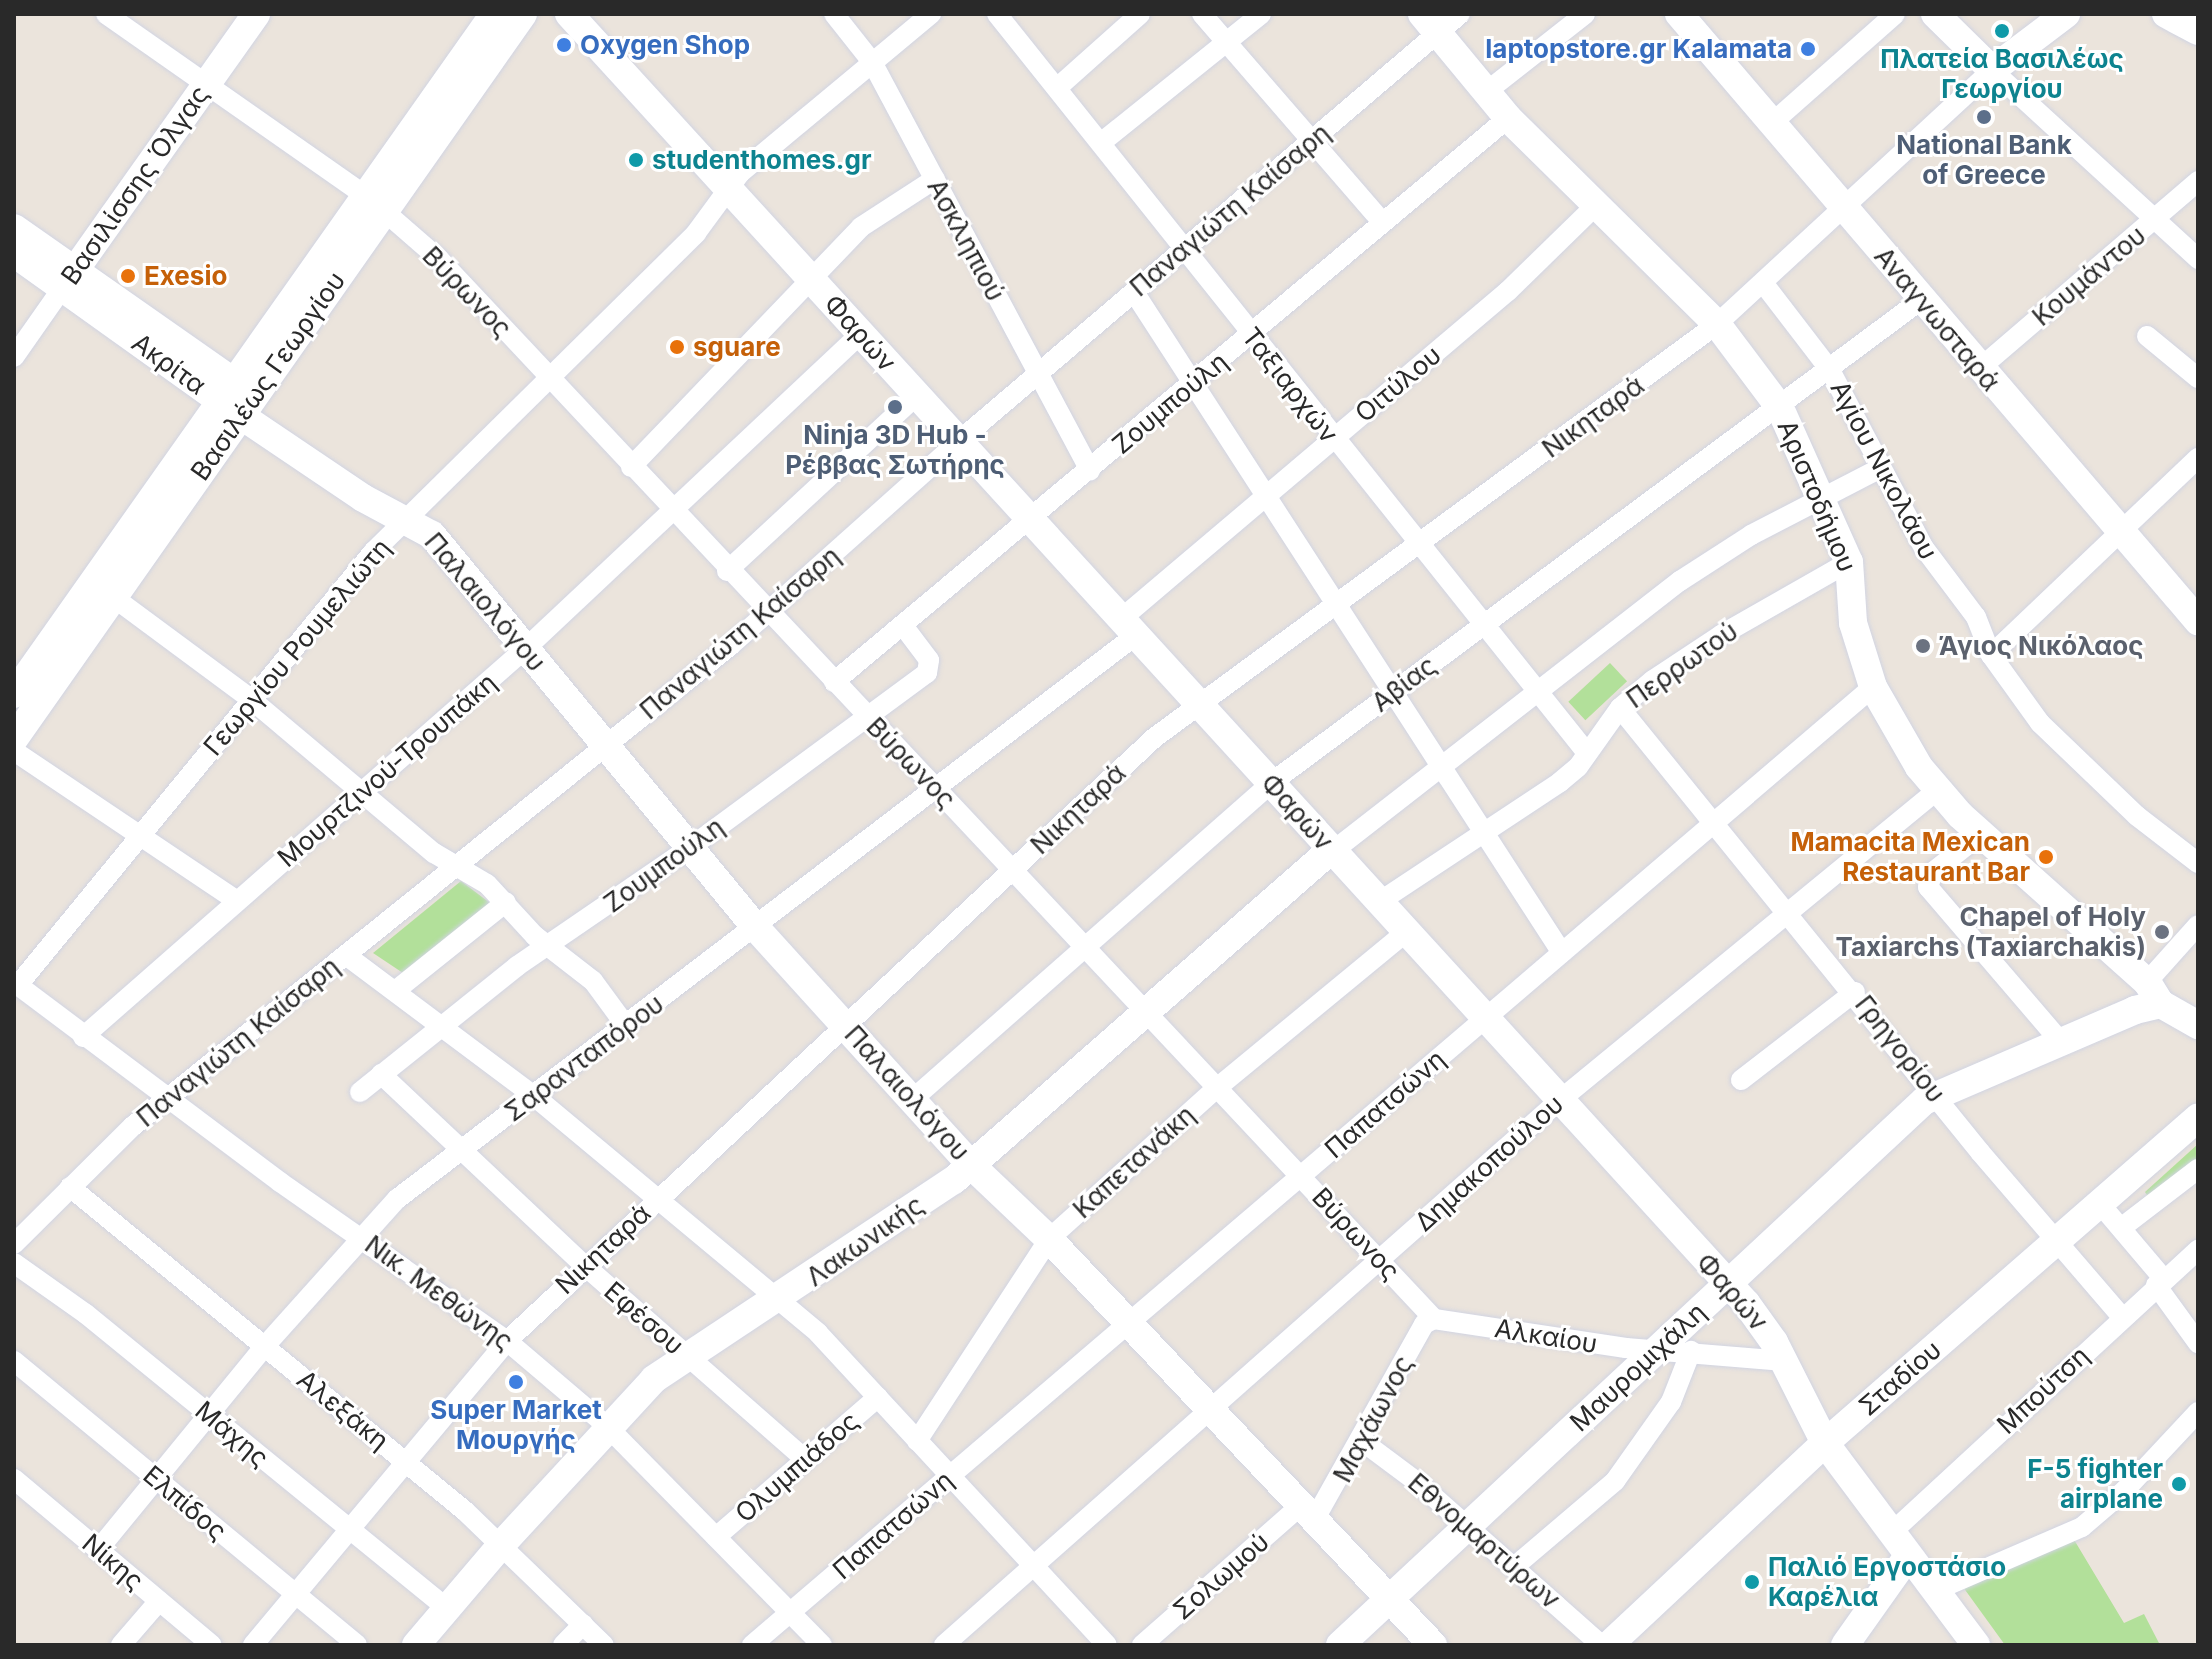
<!DOCTYPE html>
<meta charset="utf-8">
<style>
body{margin:0}
#map{position:relative;width:2212px;height:1659px;overflow:hidden;background:#ebe4dc;font-family:Inter,sans-serif}
div>[style]{position:absolute}
[style*='--x']{left:calc(var(--x)*1px);top:calc(var(--y)*1px);width:calc(var(--w)*1px);rotate:calc(var(--a)*1deg)}
.green>*{inset:0;background:#b2e09a;transform-origin:0 0}
.roads{filter:drop-shadow(0 0 2px #d1d4e2) drop-shadow(0 0 2px #d1d4e2)}
.street>*{height:20px;margin:-10px;padding:0 10px;transform-origin:10px;border-radius:10px;background:#fff}
.secondary>*{height:28px;margin:-14px;padding:0 14px;transform-origin:14px;border-radius:14px;background:#fff}
.dots>*{width:22px;height:22px;translate:-50% -50%;box-sizing:border-box;border:4px solid #fff;border-radius:50%}
span{translate:-50% -50%;white-space:nowrap;text-align:center;line-height:1.15;-webkit-text-stroke:6px #fff;paint-order:stroke}
.shop-label{font-size:26px;color:#366cbe;font-weight:700}
.left{translate:0 -50%;text-align:left}
.right{translate:-100% -50%;text-align:right}
.culture-label{font-size:26px;color:#0d838f;font-weight:700}
.service-label{font-size:26px;color:#4e5e75;font-weight:700}
.street-label{font-size:26px;color:#292929}
.food-label{font-size:26px;color:#c56008;font-weight:700}
.worship-label{font-size:26px;color:#5b616d;font-weight:700}
.frame{position:absolute;inset:0;border:16px solid #292929;pointer-events:none}
</style>
<div id="map">
<div class="green">
<i style="left:1610px;top:663px;width:25px;height:57px;rotate:47deg"></i>
<i style="clip-path:polygon(461px 881px,490px 903px,403px 973px,373px 953px)"></i>
<i style="clip-path:polygon(2198px 1144px,2198px 1161px,2149px 1198px,2145px 1192px)"></i>
<i style="clip-path:polygon(2073px 1538px,2124px 1623px,2144px 1614px,2160px 1645px,2005px 1645px,1963px 1587px)"></i>
</div>
<div class="roads">
<div class="street">
<i style="--x:106;--y:14;--w:319;--a:35"></i>
<i style="--x:834;--y:14;--w:61;--a:51.6"></i>
<i style="--x:872;--y:62;--w:463;--a:61.9"></i>
<i style="--x:997;--y:14;--w:946;--a:51.4"></i>
<i style="--x:1202;--y:14;--w:276;--a:49.1"></i>
<i style="--x:1057;--y:88;--w:111;--a:-41.7"></i>
<i style="--x:1486;--y:92;--w:126;--a:-38.2"></i>
<i style="--x:1772;--y:123;--w:164;--a:-41.5"></i>
<i style="--x:1102;--y:142;--w:204;--a:-38.8"></i>
<i style="--x:384;--y:211;--w:73;--a:41.1"></i>
<i style="--x:439;--y:259;--w:1454;--a:46.81"></i>
<i style="--x:1764;--y:284;--w:108;--a:52.5"></i>
<i style="--x:1830;--y:370;--w:201;--a:62.2"></i>
<i style="--x:1924;--y:548;--w:86;--a:53"></i>
<i style="--x:1976;--y:617;--w:41;--a:68.5"></i>
<i style="--x:1991;--y:655;--w:84;--a:54.2"></i>
<i style="--x:2040;--y:723;--w:134;--a:43.8"></i>
<i style="--x:2137;--y:816;--w:77;--a:37.6"></i>
<i style="--x:1134;--y:292;--w:787;--a:57.08"></i>
<i style="--x:2147;--y:336;--w:66;--a:39.5"></i>
<i style="--x:14;--y:357;--w:85;--a:-55"></i>
<i style="--x:1979;--y:369;--w:289;--a:-40.6"></i>
<i style="--x:631;--y:467;--w:332;--a:-46.2"></i>
<i style="--x:861;--y:227;--w:88;--a:-33"></i>
<i style="--x:727;--y:571;--w:259;--a:-42.8"></i>
<i style="--x:113;--y:597;--w:173;--a:36.5"></i>
<i style="--x:252;--y:700;--w:238;--a:40.1"></i>
<i style="--x:434;--y:853;--w:61;--a:30.3"></i>
<i style="--x:487;--y:884;--w:71;--a:47.3"></i>
<i style="--x:535;--y:936;--w:73;--a:37.8"></i>
<i style="--x:593;--y:981;--w:56;--a:53.7"></i>
<i style="--x:1121;--y:619;--w:507;--a:-40.28"></i>
<i style="--x:1508;--y:291;--w:123;--a:-44.3"></i>
<i style="--x:1991;--y:655;--w:286;--a:-43.6"></i>
<i style="--x:834;--y:682;--w:879;--a:-39.92"></i>
<i style="--x:1620;--y:708;--w:572;--a:50.96"></i>
<i style="--x:1980;--y:1152;--w:216;--a:49.3"></i>
<i style="--x:14;--y:751;--w:269;--a:33.9"></i>
<i style="--x:1981;--y:834;--w:61;--a:141.6"></i>
<i style="--x:1933;--y:872;--w:16;--a:108"></i>
<i style="--x:1928;--y:887;--w:203;--a:49.4"></i>
<i style="--x:1333;--y:851;--w:440;--a:-37.9"></i>
<i style="--x:1680;--y:581;--w:85;--a:-32.9"></i>
<i style="--x:1751;--y:535;--w:144;--a:-27.3"></i>
<i style="--x:1379;--y:902;--w:217;--a:-33.5"></i>
<i style="--x:1560;--y:782;--w:23;--a:-40"></i>
<i style="--x:1578;--y:767;--w:72;--a:-54.6"></i>
<i style="--x:1620;--y:708;--w:43;--a:-40.3"></i>
<i style="--x:1653;--y:680;--w:82;--a:-33.5"></i>
<i style="--x:1721;--y:635;--w:147;--a:-29.7"></i>
<i style="--x:347;--y:956;--w:234;--a:36.8"></i>
<i style="--x:534;--y:1096;--w:370;--a:39.8"></i>
<i style="--x:818;--y:1333;--w:425;--a:47.2"></i>
<i style="--x:2147;--y:982;--w:76;--a:-48.2"></i>
<i style="--x:395;--y:991;--w:142;--a:-38.7"></i>
<i style="--x:83;--y:1037;--w:588;--a:-41.28"></i>
<i style="--x:525;--y:649;--w:461;--a:-43.2"></i>
<i style="--x:381;--y:1074;--w:279;--a:43.3"></i>
<i style="--x:584;--y:1265;--w:295;--a:41.3"></i>
<i style="--x:1741;--y:1080;--w:144;--a:-37.7"></i>
<i style="--x:360;--y:1092;--w:201;--a:-38.7"></i>
<i style="--x:517;--y:966;--w:207;--a:-34.4"></i>
<i style="--x:688;--y:849;--w:297;--a:-36.4"></i>
<i style="--x:927;--y:673;--w:13;--a:-81"></i>
<i style="--x:929;--y:660;--w:41;--a:-127.1"></i>
<i style="--x:913;--y:1099;--w:478;--a:-41.4"></i>
<i style="--x:1271;--y:783;--w:810;--a:-36.62"></i>
<i style="--x:70;--y:1187;--w:511;--a:39.36"></i>
<i style="--x:465;--y:1511;--w:193;--a:44"></i>
<i style="--x:2101;--y:1205;--w:96;--a:49.7"></i>
<i style="--x:2121;--y:1228;--w:97;--a:-37.5"></i>
<i style="--x:14;--y:1244;--w:168;--a:-44.8"></i>
<i style="--x:133;--y:1126;--w:767;--a:-38.81"></i>
<i style="--x:731;--y:645;--w:306;--a:-41.8"></i>
<i style="--x:959;--y:441;--w:658;--a:-40.44"></i>
<i style="--x:14;--y:1263;--w:88;--a:35.3"></i>
<i style="--x:86;--y:1314;--w:466;--a:39.2"></i>
<i style="--x:2156;--y:1285;--w:72;--a:54.1"></i>
<i style="--x:1434;--y:1319;--w:194;--a:8.6"></i>
<i style="--x:1626;--y:1348;--w:159;--a:4.7"></i>
<i style="--x:14;--y:1361;--w:445;--a:39.6"></i>
<i style="--x:917;--y:1441;--w:241;--a:-56.8"></i>
<i style="--x:1049;--y:1239;--w:227;--a:-42"></i>
<i style="--x:1218;--y:1087;--w:244;--a:-39.5"></i>
<i style="--x:1362;--y:1441;--w:69;--a:36.7"></i>
<i style="--x:1417;--y:1482;--w:246;--a:41.5"></i>
<i style="--x:14;--y:1479;--w:258;--a:40"></i>
<i style="--x:1313;--y:1522;--w:227;--a:-60.7"></i>
<i style="--x:1424;--y:1324;--w:11;--a:-27"></i>
<i style="--x:1891;--y:1533;--w:418;--a:-42.7"></i>
<i style="--x:716;--y:1537;--w:214;--a:-40.8"></i>
<i style="--x:98;--y:1550;--w:264;--a:-50.7"></i>
<i style="--x:265;--y:1346;--w:198;--a:-48.1"></i>
<i style="--x:397;--y:1199;--w:930;--a:-37.35"></i>
<i style="--x:1514;--y:1567;--w:133;--a:-40.4"></i>
<i style="--x:1615;--y:1481;--w:97;--a:-54.7"></i>
<i style="--x:1671;--y:1402;--w:55;--a:-68.6"></i>
<i style="--x:1934;--y:1591;--w:161;--a:-23.4"></i>
<i style="--x:2082;--y:1527;--w:57;--a:-40.7"></i>
<i style="--x:2125;--y:1490;--w:107;--a:-46.9"></i>
<i style="--x:121;--y:1645;--w:58;--a:-49.2"></i>
<i style="--x:253;--y:1645;--w:396;--a:-50.1"></i>
<i style="--x:507;--y:1341;--w:884;--a:-42.98"></i>
<i style="--x:1154;--y:738;--w:699;--a:-36.33"></i>
<i style="--x:1717;--y:324;--w:374;--a:-42.7"></i>
<i style="--x:1992;--y:70;--w:280;--a:42.5"></i>
<i style="--x:563;--y:1645;--w:29;--a:-46"></i>
<i style="--x:752;--y:1645;--w:1475;--a:-40.52"></i>
<i style="--x:822;--y:1645;--w:307;--a:-134.5"></i>
<i style="--x:607;--y:1426;--w:131;--a:-139.6"></i>
<i style="--x:507;--y:1341;--w:277;--a:-145"></i>
<i style="--x:280;--y:1182;--w:328;--a:-143.1"></i>
<i style="--x:18;--y:985;--w:561;--a:-50.64"></i>
<i style="--x:374;--y:551;--w:453;--a:-44.6"></i>
<i style="--x:696;--y:233;--w:74;--a:-53.7"></i>
<i style="--x:740;--y:173;--w:249;--a:-39.8"></i>
<i style="--x:944;--y:1645;--w:822;--a:-41.5"></i>
<i style="--x:1560;--y:1100;--w:489;--a:-39.4"></i>
<i style="--x:1142;--y:1645;--w:209;--a:-41.3"></i>
</div>
<div class="secondary">
<i style="--x:569;--y:14;--w:1746;--a:47.6"></i>
<i style="--x:1746;--y:1303;--w:48;--a:54.3"></i>
<i style="--x:1774;--y:1342;--w:113;--a:63.2"></i>
<i style="--x:1825;--y:1443;--w:252;--a:53.2"></i>
<i style="--x:1422;--y:14;--w:135;--a:50.4"></i>
<i style="--x:1508;--y:118;--w:293;--a:44.6"></i>
<i style="--x:1717;--y:324;--w:105;--a:53.1"></i>
<i style="--x:1780;--y:408;--w:169;--a:65.9"></i>
<i style="--x:1849;--y:562;--w:61;--a:86.2"></i>
<i style="--x:1853;--y:623;--w:67;--a:72.6"></i>
<i style="--x:1873;--y:687;--w:92;--a:60.1"></i>
<i style="--x:1919;--y:767;--w:63;--a:49.5"></i>
<i style="--x:1960;--y:815;--w:251;--a:41.8"></i>
<i style="--x:2147;--y:982;--w:26;--a:58"></i>
<i style="--x:2161;--y:1004;--w:43;--a:29.6"></i>
<i style="--x:1679;--y:14;--w:799;--a:49.47"></i>
<i style="--x:1935;--y:14;--w:80;--a:44.5"></i>
<i style="--x:1992;--y:70;--w:93;--a:-37.1"></i>
<i style="--x:2166;--y:14;--w:36;--a:28"></i>
<i style="--x:14;--y:228;--w:288;--a:35"></i>
<i style="--x:14;--y:253;--w:278;--a:35.6"></i>
<i style="--x:240;--y:415;--w:148;--a:34"></i>
<i style="--x:363;--y:498;--w:78;--a:28.2"></i>
<i style="--x:432;--y:535;--w:511;--a:50.48"></i>
<i style="--x:757;--y:929;--w:320;--a:47.8"></i>
<i style="--x:972;--y:1166;--w:106;--a:43.5"></i>
<i style="--x:1049;--y:1239;--w:559;--a:46.6"></i>
<i style="--x:63;--y:287;--w:334;--a:-54.7"></i>
<i style="--x:14;--y:694;--w:832;--a:-54.78"></i>
<i style="--x:14;--y:739;--w:886;--a:-54.93"></i>
<i style="--x:416;--y:1645;--w:133;--a:-49.6"></i>
<i style="--x:502;--y:1544;--w:224;--a:-47.3"></i>
<i style="--x:654;--y:1379;--w:360;--a:-33.6"></i>
<i style="--x:954;--y:1180;--w:501;--a:-41.2"></i>
<i style="--x:1340;--y:1645;--w:798;--a:-42.97"></i>
<i style="--x:1924;--y:1101;--w:230;--a:-23.3"></i>
<i style="--x:2135;--y:1010;--w:27;--a:-13"></i>
<i style="--x:1609;--y:1645;--w:296;--a:-43.1"></i>
<i style="--x:1825;--y:1443;--w:495;--a:-41.1"></i>
<i style="--x:1845;--y:1645;--w:109;--a:-54.7"></i>
</div>
</div>
<div class="dots">
<i style="left:2002px;top:31px;background:#0f9aa8"></i>
<i style="left:564px;top:45px;background:#3f7fe0"></i>
<i style="left:1808px;top:49px;background:#3f7fe0"></i>
<i style="left:1984px;top:117px;background:#5c6f8a"></i>
<i style="left:636px;top:160px;background:#0f9aa8"></i>
<i style="left:128px;top:276px;background:#e8710a"></i>
<i style="left:677px;top:347px;background:#e8710a"></i>
<i style="left:895px;top:407px;background:#5c6f8a"></i>
<i style="left:1923px;top:646px;background:#6b7280"></i>
<i style="left:2046px;top:857px;background:#e8710a"></i>
<i style="left:2162px;top:932px;background:#6b7280"></i>
<i style="left:516px;top:1382px;background:#3f7fe0"></i>
<i style="left:2179px;top:1484px;background:#0f9aa8"></i>
<i style="left:1752px;top:1582px;background:#0f9aa8"></i>
</div>
<div class="shop-label">
<span class="left" style="left:580px;top:45px">Oxygen Shop</span>
<span class="right" style="left:1792px;top:49px">laptopstore.gr Kalamata</span>
<span style="left:516px;top:1425px">Super Market<br>Μουργής</span>
</div>
<div class="culture-label">
<span style="left:2002px;top:74px">Πλατεία Βασιλέως<br>Γεωργίου</span>
<span class="left" style="left:652px;top:160px">studenthomes.gr</span>
<span class="right" style="left:2163px;top:1484px">F-5 fighter<br>airplane</span>
<span class="left" style="left:1768px;top:1582px">Παλιό Εργοστάσιο<br>Καρέλια</span>
</div>
<div class="service-label">
<span style="left:1984px;top:160px">National Bank<br>of Greece</span>
<span style="left:895px;top:450px">Ninja 3D Hub -<br>Ρέββας Σωτήρης</span>
</div>
<div class="street-label">
<span style="left:135px;top:185px;rotate:-55deg">Βασιλίσσης Όλγας</span>
<span style="left:1230px;top:210px;rotate:-40deg">Παναγιώτη Καίσαρη</span>
<span style="left:966px;top:240px;rotate:62deg">Ασκληπιού</span>
<span style="left:2089px;top:276px;rotate:-40deg">Κουμάντου</span>
<span style="left:467px;top:292px;rotate:46deg">Βύρωνος</span>
<span style="left:1937px;top:319px;rotate:50deg">Αναγνωσταρά</span>
<span style="left:860px;top:333px;rotate:48deg">Φαρών</span>
<span style="left:169px;top:364px;rotate:36deg">Ακρίτα</span>
<span style="left:268px;top:376px;rotate:-55deg">Βασιλέως Γεωργίου</span>
<span style="left:1398px;top:384px;rotate:-40deg">Οιτύλου</span>
<span style="left:1290px;top:385px;rotate:52deg">Ταξιαρχών</span>
<span style="left:1170px;top:403px;rotate:-40deg">Ζουμπούλη</span>
<span style="left:1593px;top:417px;rotate:-36deg">Νικηταρά</span>
<span style="left:1884px;top:470px;rotate:62deg">Αγίου Νικολάου</span>
<span style="left:1817px;top:496px;rotate:67deg">Αριστοδήμου</span>
<span style="left:485px;top:602px;rotate:50deg">Παλαιολόγου</span>
<span style="left:740px;top:633px;rotate:-40deg">Παναγιώτη Καίσαρη</span>
<span style="left:297px;top:647px;rotate:-50deg">Γεωργίου Ρουμελιώτη</span>
<span style="left:1682px;top:665px;rotate:-35deg">Περρωτού</span>
<span style="left:1404px;top:684px;rotate:-37deg">Αβίας</span>
<span style="left:911px;top:763px;rotate:46deg">Βύρωνος</span>
<span style="left:387px;top:770px;rotate:-41deg">Μουρτζινού-Τρουπάκη</span>
<span style="left:1078px;top:809px;rotate:-43deg">Νικηταρά</span>
<span style="left:1297px;top:812px;rotate:48deg">Φαρών</span>
<span style="left:664px;top:865px;rotate:-36deg">Ζουμπούλη</span>
<span style="left:238px;top:1042px;rotate:-39deg">Παναγιώτη Καίσαρη</span>
<span style="left:1900px;top:1049px;rotate:52deg">Γρηγορίου</span>
<span style="left:584px;top:1058px;rotate:-37deg">Σαρανταπόρου</span>
<span style="left:907px;top:1093px;rotate:48deg">Παλαιολόγου</span>
<span style="left:1385px;top:1104px;rotate:-41deg">Παπατσώνη</span>
<span style="left:1134px;top:1162px;rotate:-42deg">Καπετανάκη</span>
<span style="left:1489px;top:1163px;rotate:-42deg">Δημακοπούλου</span>
<span style="left:1356px;top:1234px;rotate:47deg">Βύρωνος</span>
<span style="left:865px;top:1241px;rotate:-35deg">Λακωνικής</span>
<span style="left:603px;top:1249px;rotate:-43deg">Νικηταρά</span>
<span style="left:1732px;top:1292px;rotate:49deg">Φαρών</span>
<span style="left:439px;top:1293px;rotate:36deg">Νικ. Μεθώνης</span>
<span style="left:644px;top:1318px;rotate:41deg">Εφέσου</span>
<span style="left:1546px;top:1336px;rotate:9deg">Αλκαίου</span>
<span style="left:1638px;top:1367px;rotate:-43deg">Μαυρομιχάλη</span>
<span style="left:1900px;top:1378px;rotate:-41deg">Σταδίου</span>
<span style="left:2043px;top:1390px;rotate:-43deg">Μπούτση</span>
<span style="left:343px;top:1410px;rotate:39deg">Αλεξάκη</span>
<span style="left:1373px;top:1419px;rotate:-62deg">Μαχάωνος</span>
<span style="left:232px;top:1434px;rotate:40deg">Μάχης</span>
<span style="left:797px;top:1467px;rotate:-41deg">Ολυμπιάδος</span>
<span style="left:185px;top:1503px;rotate:40deg">Ελπίδος</span>
<span style="left:893px;top:1525px;rotate:-41deg">Παπατσώνη</span>
<span style="left:1484px;top:1541px;rotate:41deg">Εθνομαρτύρων</span>
<span style="left:113px;top:1562px;rotate:40deg">Νίκης</span>
<span style="left:1221px;top:1576px;rotate:-41deg">Σολωμού</span>
</div>
<div class="food-label">
<span class="left" style="left:144px;top:276px">Exesio</span>
<span class="left" style="left:693px;top:347px">sguare</span>
<span class="right" style="left:2030px;top:857px">Mamacita Mexican<br>Restaurant Bar</span>
</div>
<div class="worship-label">
<span class="left" style="left:1939px;top:646px">Άγιος Νικόλαος</span>
<span class="right" style="left:2146px;top:932px">Chapel of Holy<br>Taxiarchs (Taxiarchakis)</span>
</div>
<div class="frame"></div>
</div>
